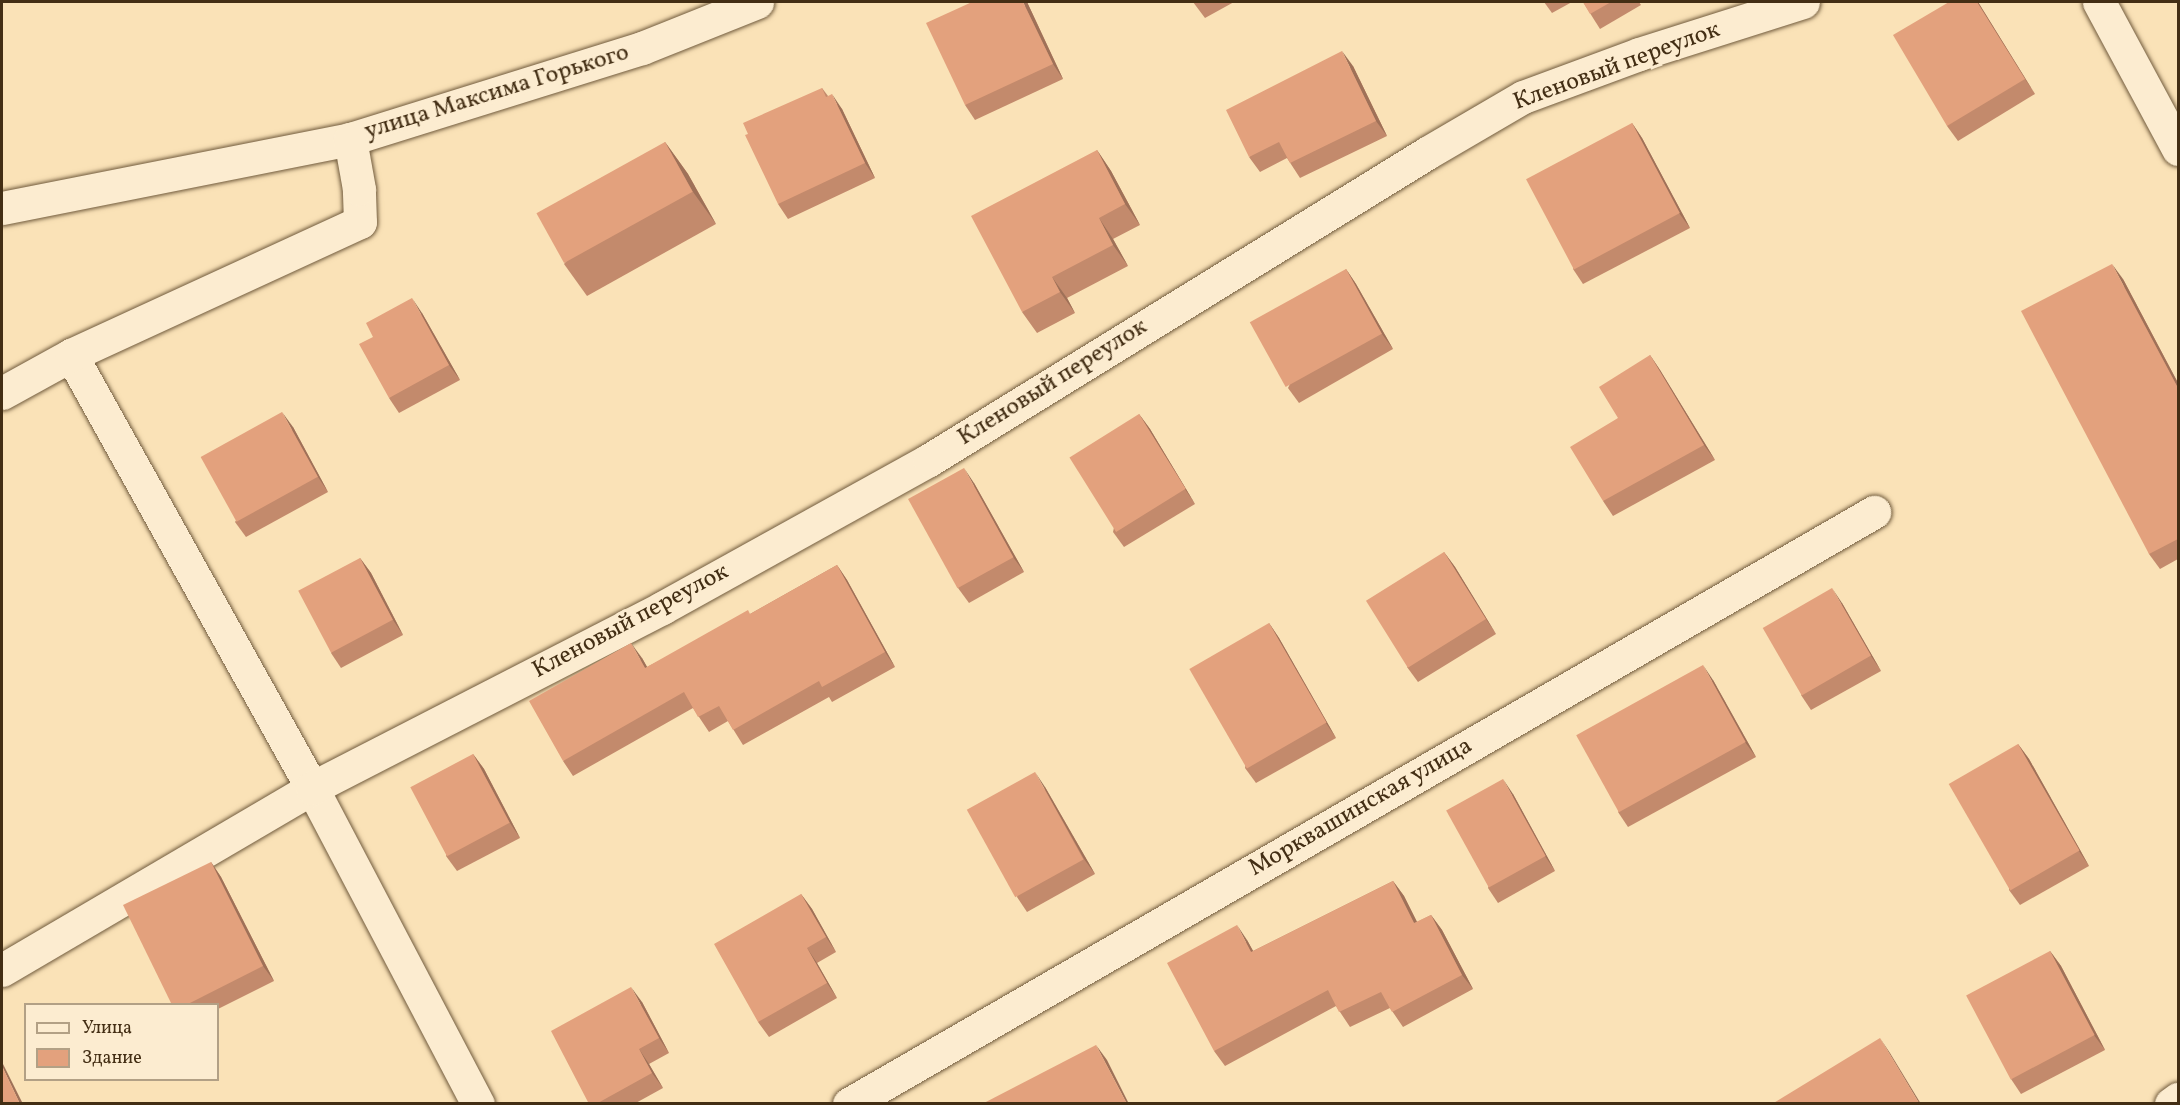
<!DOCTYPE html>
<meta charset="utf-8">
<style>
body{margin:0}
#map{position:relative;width:2180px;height:1105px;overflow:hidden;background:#fae2b7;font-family:Vollkorn,serif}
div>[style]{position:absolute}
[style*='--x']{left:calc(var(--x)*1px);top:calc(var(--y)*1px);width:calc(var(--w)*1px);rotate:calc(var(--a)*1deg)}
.roads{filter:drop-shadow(0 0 2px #715b3d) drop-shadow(0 0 2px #715b3d)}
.minor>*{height:33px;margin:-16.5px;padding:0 16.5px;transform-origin:16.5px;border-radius:16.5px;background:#fcecd0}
.wall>*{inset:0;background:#c38a6c}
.shaded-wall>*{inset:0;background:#9f7158}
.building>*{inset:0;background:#e3a17d;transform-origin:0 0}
span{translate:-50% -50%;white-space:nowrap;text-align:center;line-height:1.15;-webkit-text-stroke:6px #fcecd0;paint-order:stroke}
.street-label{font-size:24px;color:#432e14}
.frame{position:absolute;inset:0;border:3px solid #432e14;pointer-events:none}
.legend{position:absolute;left:24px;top:1003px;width:195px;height:78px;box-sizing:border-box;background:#fcecd0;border:2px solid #b2a085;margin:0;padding:8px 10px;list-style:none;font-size:18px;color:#432e14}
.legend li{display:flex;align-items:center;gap:12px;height:30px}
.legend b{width:30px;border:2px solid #b2a085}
</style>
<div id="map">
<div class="roads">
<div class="minor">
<i style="--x:2099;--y:2;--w:167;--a:61.7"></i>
<i style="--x:2;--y:208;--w:355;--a:-11.2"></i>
<i style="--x:350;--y:139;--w:306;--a:-17.3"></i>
<i style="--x:642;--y:48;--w:124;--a:-21.8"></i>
<i style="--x:71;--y:355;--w:496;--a:60.9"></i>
<i style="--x:312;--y:788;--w:357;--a:62.3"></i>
<i style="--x:2;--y:393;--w:79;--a:-28.8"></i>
<i style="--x:71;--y:355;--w:318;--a:-24.7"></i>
<i style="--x:360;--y:222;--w:33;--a:-92"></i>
<i style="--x:359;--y:189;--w:51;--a:-100.2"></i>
<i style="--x:2;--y:970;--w:359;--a:-30.4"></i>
<i style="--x:312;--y:788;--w:394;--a:-27.2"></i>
<i style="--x:662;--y:608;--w:305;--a:-29"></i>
<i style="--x:929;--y:460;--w:585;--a:-31.65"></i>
<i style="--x:1427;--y:153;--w:111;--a:-30.3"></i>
<i style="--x:1523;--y:97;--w:124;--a:-20.3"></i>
<i style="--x:1639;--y:54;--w:172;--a:-17.6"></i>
<i style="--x:849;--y:1104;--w:1184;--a:-30.01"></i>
<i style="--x:2171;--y:1104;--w:9;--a:-36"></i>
</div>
</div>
<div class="wall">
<i style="clip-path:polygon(1027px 2px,1063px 79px,975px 120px,965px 105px)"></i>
<i style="clip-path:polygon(1193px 2px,1234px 2px,1205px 18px)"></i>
<i style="clip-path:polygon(1544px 2px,1572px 2px,1552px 13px)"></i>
<i style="clip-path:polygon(1583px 2px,1639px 2px,1641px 5px,1600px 29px)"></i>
<i style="clip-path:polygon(1949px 2px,1978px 2px,2035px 94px,1958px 141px,1947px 126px)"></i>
<i style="clip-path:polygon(1353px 66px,1387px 136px,1300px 178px,1287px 158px,1260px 172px,1249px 157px)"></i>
<i style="clip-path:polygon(822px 88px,828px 96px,842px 109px,875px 178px,788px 219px,778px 204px)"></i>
<i style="clip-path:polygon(1632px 123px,1642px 138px,1690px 228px,1583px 284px,1573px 269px)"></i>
<i style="clip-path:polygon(665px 142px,688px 174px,716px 224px,587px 296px,564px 264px)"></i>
<i style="clip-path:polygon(1097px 150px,1111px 171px,1140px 225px,1113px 239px,1128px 266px,1067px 298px,1075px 313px,1037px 333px,1022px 312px)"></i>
<i style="clip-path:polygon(1346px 269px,1356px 284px,1393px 349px,1299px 403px,1288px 388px)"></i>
<i style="clip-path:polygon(2123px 279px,2178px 383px,2178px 559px,2160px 569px,2149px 554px)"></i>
<i style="clip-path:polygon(422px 313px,460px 380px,399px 413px,389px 398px)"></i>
<i style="clip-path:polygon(1650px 355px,1660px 370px,1715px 460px,1613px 516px,1603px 501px,1618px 418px)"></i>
<i style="clip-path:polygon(1139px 414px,1150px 429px,1195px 504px,1124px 547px,1113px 532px)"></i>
<i style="clip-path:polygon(293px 427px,328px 492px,246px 537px,235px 522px)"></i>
<i style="clip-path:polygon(974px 483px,1024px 572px,969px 603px,958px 588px)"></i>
<i style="clip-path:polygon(1444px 552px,1455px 567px,1496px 634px,1418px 682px,1407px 667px)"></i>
<i style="clip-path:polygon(360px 558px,371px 573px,403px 635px,341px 668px,331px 653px)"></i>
<i style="clip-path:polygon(837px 565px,847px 580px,895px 667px,832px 702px,829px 697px,743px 745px,728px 721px,709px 732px,693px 708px,573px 776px,563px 761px,642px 658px,647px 667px,750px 614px)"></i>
<i style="clip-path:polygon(1842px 603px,1881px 671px,1811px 710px,1801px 695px)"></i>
<i style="clip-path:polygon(1269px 623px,1279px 638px,1336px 738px,1256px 783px,1245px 768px)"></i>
<i style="clip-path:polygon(1713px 680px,1756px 757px,1628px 827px,1618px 812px)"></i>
<i style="clip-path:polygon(2018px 744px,2029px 759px,2089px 866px,2020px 905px,2009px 890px)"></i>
<i style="clip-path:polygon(473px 754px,484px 769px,520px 838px,457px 871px,446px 856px)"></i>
<i style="clip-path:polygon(1045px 787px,1095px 874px,1027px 912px,1017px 897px)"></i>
<i style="clip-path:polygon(1513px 794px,1555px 871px,1498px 903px,1488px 888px)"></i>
<i style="clip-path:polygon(211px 862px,221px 877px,274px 981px,218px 1009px,218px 1005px,172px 1005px)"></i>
<i style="clip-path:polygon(1393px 881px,1404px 896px,1417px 922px,1431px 915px,1442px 930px,1473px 989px,1403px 1027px,1390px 1008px,1350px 1027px,1336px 1006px,1225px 1066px,1214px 1051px,1247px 940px,1253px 951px)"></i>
<i style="clip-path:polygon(801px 894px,812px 909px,836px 952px,817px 963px,837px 998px,769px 1037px,758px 1022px)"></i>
<i style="clip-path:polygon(2050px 951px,2061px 966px,2105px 1050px,2021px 1094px,2011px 1079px)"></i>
<i style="clip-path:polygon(642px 1002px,669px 1053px,649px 1064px,663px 1088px,634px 1104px,589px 1104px)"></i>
</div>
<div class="shaded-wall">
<i style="clip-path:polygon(1023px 2px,1027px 2px,1063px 79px,1053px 64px)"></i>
<i style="clip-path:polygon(1977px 2px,1978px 2px,2035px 94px,2025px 79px)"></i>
<i style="clip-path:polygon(1342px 51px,1353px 66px,1387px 136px,1376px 121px)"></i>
<i style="clip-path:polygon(832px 94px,842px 109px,875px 178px,865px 163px)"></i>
<i style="clip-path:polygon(1632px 123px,1642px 138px,1690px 228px,1679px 213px)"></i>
<i style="clip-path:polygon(665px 142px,688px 174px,716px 224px,693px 192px)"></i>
<i style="clip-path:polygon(1097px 150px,1111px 171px,1140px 225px,1125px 204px)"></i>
<i style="clip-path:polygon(1099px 218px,1113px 239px,1128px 266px,1113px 245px)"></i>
<i style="clip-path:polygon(2112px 264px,2123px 279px,2178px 383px,2178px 388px)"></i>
<i style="clip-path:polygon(1346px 269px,1356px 284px,1393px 349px,1382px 334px)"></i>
<i style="clip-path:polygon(1052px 277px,1067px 298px,1075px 313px,1060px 292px)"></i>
<i style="clip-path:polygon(412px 298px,422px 313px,460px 380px,449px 365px)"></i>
<i style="clip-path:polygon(1650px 355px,1660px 370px,1715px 460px,1704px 445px)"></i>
<i style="clip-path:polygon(282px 412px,293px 427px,328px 492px,318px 477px)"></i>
<i style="clip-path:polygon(1139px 414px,1150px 429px,1195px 504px,1185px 489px)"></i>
<i style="clip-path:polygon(964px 468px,974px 483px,1024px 572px,1013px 557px)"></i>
<i style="clip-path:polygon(1444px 552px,1455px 567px,1496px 634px,1486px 619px)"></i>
<i style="clip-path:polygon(360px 558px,371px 573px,403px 635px,393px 620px)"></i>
<i style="clip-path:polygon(837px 565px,847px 580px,895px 667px,885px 652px)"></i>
<i style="clip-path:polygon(1832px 588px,1842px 603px,1881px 671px,1871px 656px)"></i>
<i style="clip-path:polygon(1269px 623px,1279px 638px,1336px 738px,1326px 723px)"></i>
<i style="clip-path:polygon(631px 643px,642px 658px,656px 683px,645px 668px)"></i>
<i style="clip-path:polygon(1703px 665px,1713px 680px,1756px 757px,1745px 742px)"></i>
<i style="clip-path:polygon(2018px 744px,2029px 759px,2089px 866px,2079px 851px)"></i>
<i style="clip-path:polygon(473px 754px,484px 769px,520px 838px,510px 823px)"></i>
<i style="clip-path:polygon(1035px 772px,1045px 787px,1095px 874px,1084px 859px)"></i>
<i style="clip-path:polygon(1503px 779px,1513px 794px,1555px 871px,1545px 856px)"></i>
<i style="clip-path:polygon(211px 862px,221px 877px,274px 981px,263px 966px)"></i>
<i style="clip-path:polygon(1393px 881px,1404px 896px,1425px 938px,1414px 923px)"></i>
<i style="clip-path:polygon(801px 894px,812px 909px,836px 952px,826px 937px)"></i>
<i style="clip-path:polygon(1431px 915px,1442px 930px,1473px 989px,1462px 975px)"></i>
<i style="clip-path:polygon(1237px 925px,1247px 940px,1262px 967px,1251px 952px)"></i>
<i style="clip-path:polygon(807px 948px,817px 963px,837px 998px,827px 983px)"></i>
<i style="clip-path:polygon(2050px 951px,2061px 966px,2105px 1050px,2094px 1035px)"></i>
<i style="clip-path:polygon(631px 987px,642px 1002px,669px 1053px,659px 1038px)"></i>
<i style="clip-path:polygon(1880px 1038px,1890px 1053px,1921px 1104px,1919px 1103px)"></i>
<i style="clip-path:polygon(1096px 1045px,1107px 1060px,1129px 1104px,1127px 1104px)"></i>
<i style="clip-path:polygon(639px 1049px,649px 1064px,663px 1088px,652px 1073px)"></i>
<i style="clip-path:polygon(2px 1062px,23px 1104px,20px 1104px,2px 1066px)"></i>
</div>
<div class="building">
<i style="clip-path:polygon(972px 2px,1023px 2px,1053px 64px,965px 105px,926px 23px)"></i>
<i style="clip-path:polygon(1583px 2px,1611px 2px,1590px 14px)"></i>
<i style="clip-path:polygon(1949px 2px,1977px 2px,2025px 79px,1947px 126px,1893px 35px)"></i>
<i style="clip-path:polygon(1342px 51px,1376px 121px,1290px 163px,1279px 142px,1249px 157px,1226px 110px)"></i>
<i style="clip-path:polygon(822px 88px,826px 97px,832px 94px,865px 163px,778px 204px,745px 135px,748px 134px,743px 123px)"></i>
<i style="left:1632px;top:123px;width:102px;height:120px;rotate:62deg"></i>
<i style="left:665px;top:142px;width:57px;height:147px;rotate:61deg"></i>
<i style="clip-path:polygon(1097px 150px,1125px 204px,1099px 218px,1113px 245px,1052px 277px,1060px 292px,1022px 312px,971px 216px)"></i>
<i style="clip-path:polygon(2112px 264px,2178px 388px,2178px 539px,2149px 554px,2021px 311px)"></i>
<i style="left:1346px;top:269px;width:74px;height:110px;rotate:61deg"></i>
<i style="clip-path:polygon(412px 298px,449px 365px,389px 398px,359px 344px,373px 337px,366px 323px)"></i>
<i style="clip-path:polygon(1650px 355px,1704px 445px,1603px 501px,1570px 447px,1618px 418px,1599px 387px)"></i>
<i style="left:282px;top:412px;width:74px;height:93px;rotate:61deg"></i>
<i style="left:1139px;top:414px;width:88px;height:82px;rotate:58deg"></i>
<i style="left:964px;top:468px;width:102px;height:64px;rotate:61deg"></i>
<i style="left:1444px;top:552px;width:79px;height:92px;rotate:58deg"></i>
<i style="left:360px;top:558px;width:70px;height:70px;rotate:62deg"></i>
<i style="clip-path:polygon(837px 565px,885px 652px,822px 687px,819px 681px,733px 730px,719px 706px,698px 717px,684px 692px,563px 761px,529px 701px,631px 643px,645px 668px,748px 610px,750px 614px)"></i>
<i style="left:1832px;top:588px;width:78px;height:80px;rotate:60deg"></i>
<i style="left:1269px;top:623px;width:115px;height:92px;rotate:60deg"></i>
<i style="left:1703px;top:665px;width:88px;height:145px;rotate:61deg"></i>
<i style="left:2018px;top:744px;width:123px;height:80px;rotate:60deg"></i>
<i style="left:473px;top:754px;width:78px;height:71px;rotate:62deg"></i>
<i style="left:1035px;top:772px;width:100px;height:78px;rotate:61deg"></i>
<i style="left:1503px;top:779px;width:88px;height:65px;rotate:61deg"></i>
<i style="clip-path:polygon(211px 862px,263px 966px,186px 1005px,172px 1005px,123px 905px)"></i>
<i style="clip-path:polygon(1393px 881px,1414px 923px,1431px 915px,1462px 975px,1392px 1012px,1381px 992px,1339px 1012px,1328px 990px,1214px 1051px,1167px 963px,1237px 925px,1251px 952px)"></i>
<i style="clip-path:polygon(801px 894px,826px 937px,807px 948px,827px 983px,758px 1022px,714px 944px)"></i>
<i style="left:2050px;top:951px;width:95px;height:95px;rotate:62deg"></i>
<i style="clip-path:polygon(631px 987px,659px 1038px,639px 1049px,652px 1073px,596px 1104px,589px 1104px,551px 1031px)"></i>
<i style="clip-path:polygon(1880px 1038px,1919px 1103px,1772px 1104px)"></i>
<i style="clip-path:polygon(1096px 1045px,1127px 1104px,982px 1104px)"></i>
<i style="clip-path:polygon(2px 1066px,20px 1104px,2px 1104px)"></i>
</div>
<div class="street-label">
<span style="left:1617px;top:67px;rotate:-20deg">Кленовый переулок</span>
<span style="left:497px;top:93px;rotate:-17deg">улица Максима Горького</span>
<span style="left:1053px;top:383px;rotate:-32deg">Кленовый переулок</span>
<span style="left:631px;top:622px;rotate:-28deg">Кленовый переулок</span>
<span style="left:1361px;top:808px;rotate:-30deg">Морквашинская улица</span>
</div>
<div class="frame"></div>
<ul class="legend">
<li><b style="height:8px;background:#fcecd0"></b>Улица</li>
<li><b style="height:16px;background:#e3a17d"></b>Здание</li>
</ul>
</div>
